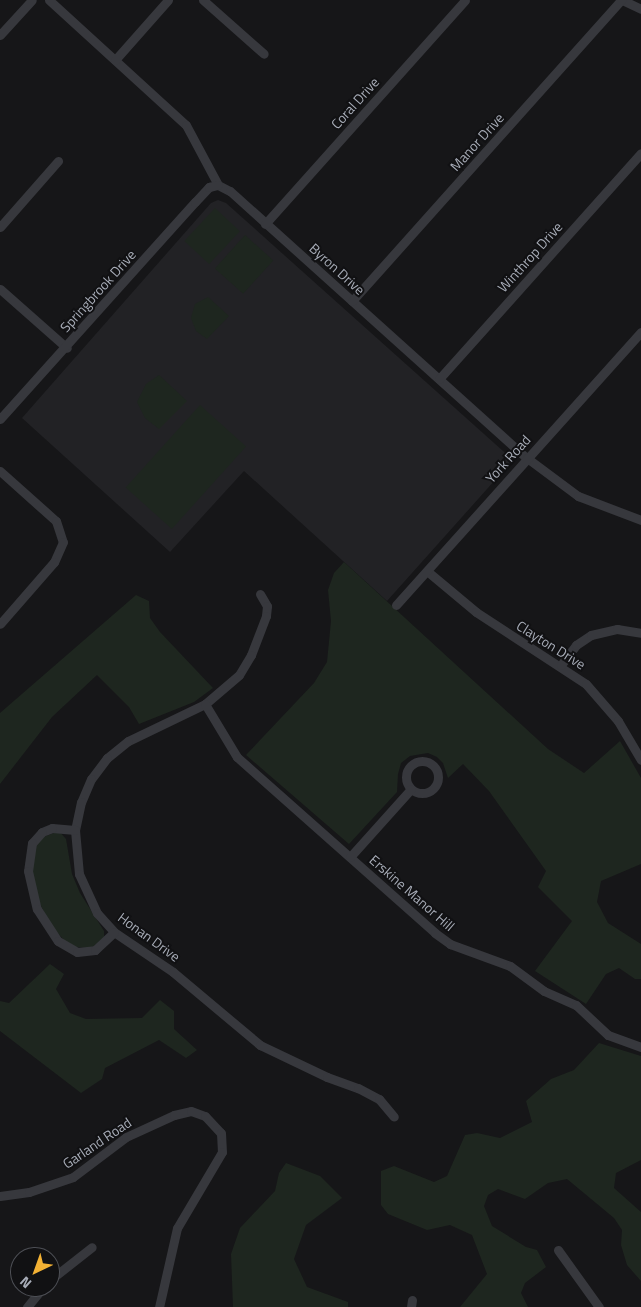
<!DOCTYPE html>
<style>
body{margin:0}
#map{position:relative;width:641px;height:1307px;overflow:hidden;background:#161618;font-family:"Titillium Web",sans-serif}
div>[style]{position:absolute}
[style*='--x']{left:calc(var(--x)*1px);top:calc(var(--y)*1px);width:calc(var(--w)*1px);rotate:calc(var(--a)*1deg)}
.built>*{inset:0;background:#222225}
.green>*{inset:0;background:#1e261f;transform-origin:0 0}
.minor>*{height:9px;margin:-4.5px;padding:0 4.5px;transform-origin:4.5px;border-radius:4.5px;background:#37383d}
.minor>.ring{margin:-4.5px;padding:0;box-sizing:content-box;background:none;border:9px solid #37383d;border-radius:50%}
span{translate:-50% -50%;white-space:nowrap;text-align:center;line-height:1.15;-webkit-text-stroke:4px #111113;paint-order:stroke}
.street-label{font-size:14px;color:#a8adb8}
.north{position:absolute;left:10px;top:1247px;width:50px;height:50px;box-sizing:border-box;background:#111113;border:1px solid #4d4f55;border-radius:50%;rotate:222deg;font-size:14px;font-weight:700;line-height:20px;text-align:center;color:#a8adb8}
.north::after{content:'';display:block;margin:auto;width:18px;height:22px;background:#f2b134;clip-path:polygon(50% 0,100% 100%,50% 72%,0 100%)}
</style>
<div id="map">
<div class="built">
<i style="clip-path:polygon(218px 200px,226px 203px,513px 460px,387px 601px,244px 471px,170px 552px,22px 418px,211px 203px)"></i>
</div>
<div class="green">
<i style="left:215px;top:208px;width:34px;height:45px;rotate:43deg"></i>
<i style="left:245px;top:235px;width:38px;height:45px;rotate:42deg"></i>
<i style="clip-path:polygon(208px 297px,229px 316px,207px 339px,196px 331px,191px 318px,195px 304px)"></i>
<i style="clip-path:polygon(159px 375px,187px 401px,159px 429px,145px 418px,137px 402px,146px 384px)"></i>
<i style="left:200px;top:405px;width:62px;height:111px;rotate:42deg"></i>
<i style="clip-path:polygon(344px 562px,548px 749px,584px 773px,620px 741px,641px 778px,641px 864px,601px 881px,597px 902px,608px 923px,641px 944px,641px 979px,635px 979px,619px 968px,606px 974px,586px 1004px,535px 971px,572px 921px,538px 887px,546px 871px,489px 791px,463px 764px,448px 778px,443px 763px,437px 757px,428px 753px,410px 756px,401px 763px,398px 774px,397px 792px,349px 844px,246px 755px,314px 683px,327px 662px,331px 621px,328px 590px,334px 573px)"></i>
<i style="clip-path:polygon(136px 595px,149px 601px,150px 618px,160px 632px,213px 688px,194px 702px,139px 724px,129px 707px,97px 675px,52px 717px,0 784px,0 713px)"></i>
<i style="clip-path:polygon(59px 831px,66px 839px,72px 874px,80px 893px,104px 931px,104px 937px,92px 948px,75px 947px,65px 941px,50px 925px,37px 897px,31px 872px,36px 846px,41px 838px)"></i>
<i style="clip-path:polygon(50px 964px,64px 974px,56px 989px,70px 1013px,86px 1019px,142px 1018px,160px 1000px,174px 1011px,174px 1029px,197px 1050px,186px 1058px,159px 1040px,105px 1068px,102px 1079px,81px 1093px,0 1031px,0 1001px,9px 1003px)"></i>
<i style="clip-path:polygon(599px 1043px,641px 1056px,641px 1160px,616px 1173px,614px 1188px,641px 1212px,641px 1281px,627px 1265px,621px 1245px,622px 1230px,614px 1218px,567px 1179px,548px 1183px,525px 1199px,498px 1189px,488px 1195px,484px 1206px,492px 1226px,526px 1247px,537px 1250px,546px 1267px,525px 1283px,521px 1293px,528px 1307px,460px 1307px,487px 1274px,472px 1235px,450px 1225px,427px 1230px,388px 1214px,381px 1205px,381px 1171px,394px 1166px,434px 1182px,447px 1176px,465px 1135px,477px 1133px,500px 1138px,532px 1122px,526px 1101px,551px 1079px,574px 1070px)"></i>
<i style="clip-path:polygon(286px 1163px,320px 1176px,342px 1198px,306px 1225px,294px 1259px,307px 1287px,348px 1302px,348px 1307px,233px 1307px,231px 1254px,240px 1228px,275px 1191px,279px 1173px)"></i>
</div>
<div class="minor">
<i style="--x:49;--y:0;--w:185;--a:42.4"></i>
<i style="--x:186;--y:125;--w:68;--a:61.9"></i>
<i style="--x:218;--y:185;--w:13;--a:27"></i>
<i style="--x:230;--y:191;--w:399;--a:42"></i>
<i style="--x:527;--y:458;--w:64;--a:36.7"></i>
<i style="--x:578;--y:496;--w:67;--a:20.9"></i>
<i style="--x:203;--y:0;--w:81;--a:41.5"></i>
<i style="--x:622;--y:0;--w:21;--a:25"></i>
<i style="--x:0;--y:35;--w:47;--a:-47.6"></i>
<i style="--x:115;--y:60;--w:80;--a:-48.5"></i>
<i style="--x:265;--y:224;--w:300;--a:-48.2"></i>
<i style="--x:0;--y:227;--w:88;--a:-48.7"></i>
<i style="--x:0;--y:289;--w:89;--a:41.4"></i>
<i style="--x:352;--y:301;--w:404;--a:-48.2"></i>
<i style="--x:439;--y:379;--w:303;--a:-48.2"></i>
<i style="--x:0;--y:419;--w:292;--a:-48.1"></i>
<i style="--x:195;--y:202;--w:21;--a:-47"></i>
<i style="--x:209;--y:187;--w:9;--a:-13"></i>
<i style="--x:0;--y:471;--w:75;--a:41.8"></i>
<i style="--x:56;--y:521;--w:22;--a:72"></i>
<i style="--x:63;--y:542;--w:22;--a:114"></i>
<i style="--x:54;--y:562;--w:82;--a:131.1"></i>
<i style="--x:427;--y:571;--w:64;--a:39.9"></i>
<i style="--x:476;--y:612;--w:131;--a:33.2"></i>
<i style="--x:586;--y:684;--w:49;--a:49.1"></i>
<i style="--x:618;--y:721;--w:45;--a:59.5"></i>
<i style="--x:260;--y:594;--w:14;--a:60"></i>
<i style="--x:267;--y:606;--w:10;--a:96"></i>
<i style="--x:266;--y:616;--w:42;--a:111"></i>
<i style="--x:251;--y:655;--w:23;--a:121"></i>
<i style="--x:239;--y:675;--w:45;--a:139.5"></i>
<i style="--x:205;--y:704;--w:85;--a:154.3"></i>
<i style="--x:128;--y:741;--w:27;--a:141"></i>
<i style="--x:107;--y:758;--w:26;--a:127"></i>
<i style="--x:91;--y:779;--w:25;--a:113"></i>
<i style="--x:81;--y:802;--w:29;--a:102"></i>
<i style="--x:75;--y:830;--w:44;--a:84.8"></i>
<i style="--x:79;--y:874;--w:43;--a:65.2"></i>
<i style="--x:97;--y:913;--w:25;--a:48"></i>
<i style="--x:114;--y:932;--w:71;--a:34.1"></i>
<i style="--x:173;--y:972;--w:114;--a:40"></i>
<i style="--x:260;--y:1045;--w:74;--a:25.5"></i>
<i style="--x:327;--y:1077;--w:33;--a:20"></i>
<i style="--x:358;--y:1088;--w:24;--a:28"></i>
<i style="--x:379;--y:1099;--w:23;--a:50"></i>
<i style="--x:396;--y:605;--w:367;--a:-48.1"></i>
<i style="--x:561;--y:665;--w:25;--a:-53"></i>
<i style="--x:576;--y:645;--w:18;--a:-34"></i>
<i style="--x:591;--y:635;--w:27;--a:-13"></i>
<i style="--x:617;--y:629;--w:24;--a:9"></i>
<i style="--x:205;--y:704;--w:62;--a:58.9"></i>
<i style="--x:237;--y:757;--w:265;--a:41.6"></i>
<i style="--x:435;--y:933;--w:19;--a:36"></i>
<i style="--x:450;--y:944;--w:64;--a:20.1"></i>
<i style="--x:510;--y:966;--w:42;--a:36.3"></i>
<i style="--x:544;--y:991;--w:35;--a:24"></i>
<i style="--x:576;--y:1005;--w:44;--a:43.2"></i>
<i style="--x:608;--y:1035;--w:35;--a:20"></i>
<i class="ring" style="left:406px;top:761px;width:23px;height:23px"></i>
<i style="--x:75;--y:830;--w:23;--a:-175"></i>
<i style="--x:52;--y:828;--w:11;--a:158"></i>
<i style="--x:42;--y:832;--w:15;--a:132"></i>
<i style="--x:32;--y:843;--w:28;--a:98"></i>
<i style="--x:28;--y:871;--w:39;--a:77"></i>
<i style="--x:37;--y:909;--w:38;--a:57"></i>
<i style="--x:58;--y:941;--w:22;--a:30"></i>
<i style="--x:77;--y:952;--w:18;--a:-6"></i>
<i style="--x:95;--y:950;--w:26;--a:-43"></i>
<i style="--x:350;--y:857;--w:91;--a:-48.1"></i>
<i style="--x:0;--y:1196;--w:29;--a:-8"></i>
<i style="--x:29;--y:1192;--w:46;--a:-18.8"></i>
<i style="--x:73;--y:1177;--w:66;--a:-37"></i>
<i style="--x:126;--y:1137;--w:53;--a:-24.6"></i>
<i style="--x:174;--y:1115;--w:17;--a:-13"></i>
<i style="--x:191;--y:1111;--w:15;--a:20"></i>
<i style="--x:205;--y:1116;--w:23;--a:47"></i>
<i style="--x:221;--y:1133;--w:19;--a:87"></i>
<i style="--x:222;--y:1152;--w:88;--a:120.6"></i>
<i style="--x:177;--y:1228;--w:81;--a:102.8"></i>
<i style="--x:558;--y:1250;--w:70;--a:54.3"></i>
<i style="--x:50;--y:1280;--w:53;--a:-38.2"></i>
<i style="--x:27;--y:1307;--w:26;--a:-51"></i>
<i style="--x:411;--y:1307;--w:7;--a:-82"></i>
</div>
<div class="street-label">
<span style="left:355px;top:103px;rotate:-48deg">Coral Drive</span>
<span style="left:477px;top:142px;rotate:-48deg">Manor Drive</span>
<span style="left:530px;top:257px;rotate:-48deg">Winthrop Drive</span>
<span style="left:337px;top:269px;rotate:42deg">Byron Drive</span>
<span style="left:98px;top:291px;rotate:-48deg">Springbrook Drive</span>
<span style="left:508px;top:459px;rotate:-48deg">York Road</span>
<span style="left:551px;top:645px;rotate:32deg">Clayton Drive</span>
<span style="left:412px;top:893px;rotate:41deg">Erskine Manor Hill</span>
<span style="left:149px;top:937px;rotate:36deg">Honan Drive</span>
<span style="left:97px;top:1143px;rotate:-34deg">Garland Road</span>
</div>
<div class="north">N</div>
</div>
